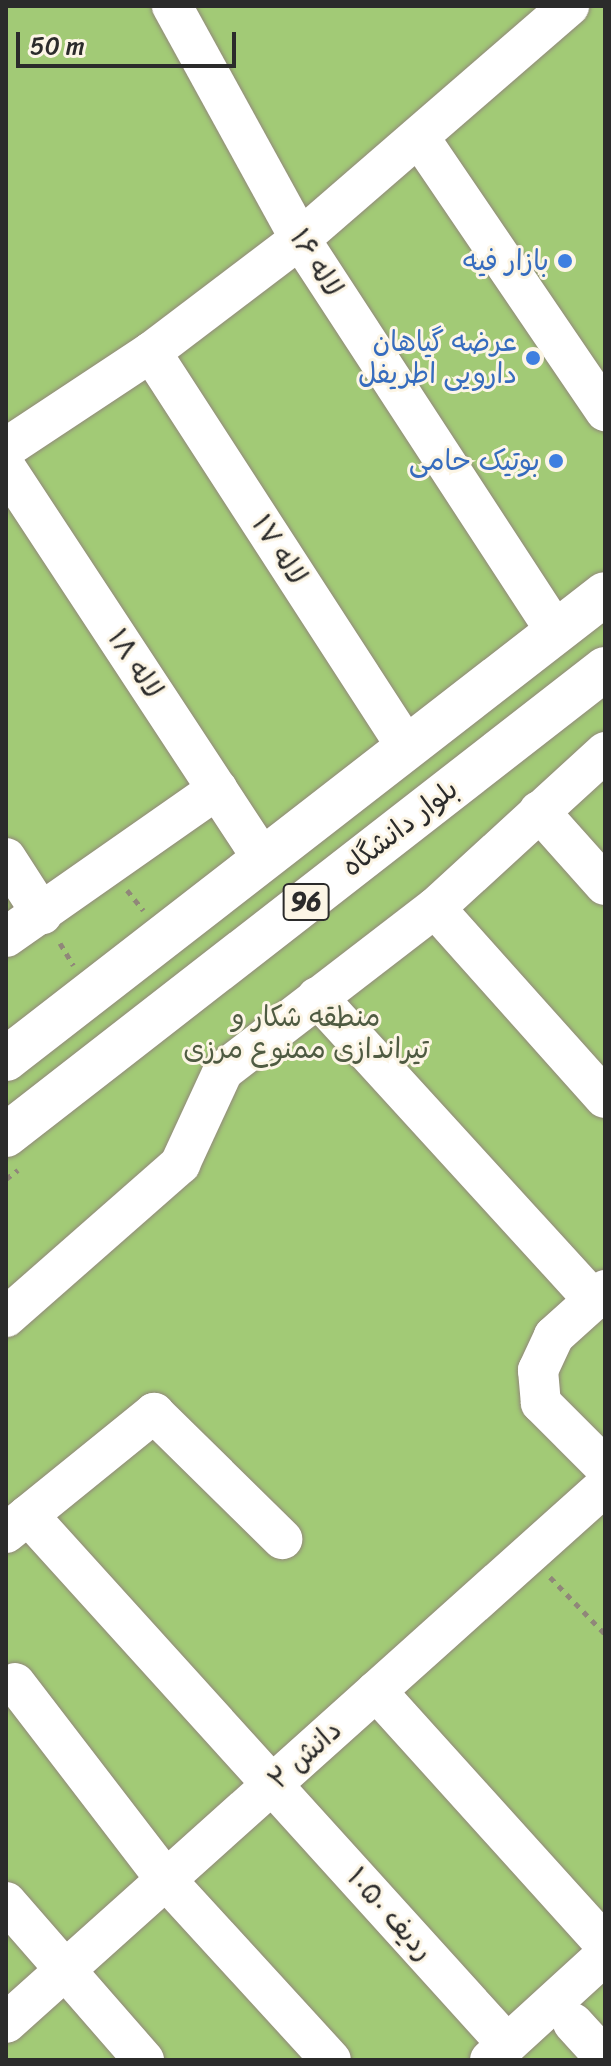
<!DOCTYPE html>
<meta charset="utf-8">
<style>
body{margin:0}
#map{position:relative;width:611px;height:2066px;overflow:hidden;background:#f4e3c7;font-family:Sriracha,"Playpen Sans Arabic",sans-serif}
div>[style]{position:absolute}
[style*='--x']{left:calc(var(--x)*1px);top:calc(var(--y)*1px);width:calc(var(--w)*1px);rotate:calc(var(--a)*1deg)}
.green>*{inset:0;background:#a2ca76;transform-origin:0 0}
.path>*{height:5px;margin-top:-2.5px;transform-origin:0;background:repeating-linear-gradient(90deg,#908779 0 6px,transparent 0 12px)}
.roads{filter:drop-shadow(0 0 2px #908779) drop-shadow(0 0 2px #908779)}
.minor>*{height:40px;margin:-20px;padding:0 20px;transform-origin:20px;border-radius:20px;background:#fff}
.major>*{height:44px;margin:-22px;padding:0 22px;transform-origin:22px;border-radius:22px;background:#fff}
.dots>*{width:22px;height:22px;translate:-50% -50%;box-sizing:border-box;border:4px solid #fcf5e5;border-radius:50%}
span{translate:-50% -50%;white-space:nowrap;text-align:center;line-height:1.15;-webkit-text-stroke:6px #fcf5e5;paint-order:stroke}
.shield-label span{padding:2px 6px;background:#fcf5e5;border:2px solid;border-radius:6px;-webkit-text-stroke-width:0}
.shield-label{font-size:26px;color:#2b2b2b;font-weight:700}
.shop-label{font-size:28px;color:#366cbe}
.right{translate:-100% -50%;text-align:right}
.street-label{font-size:28px;color:#2b2b2b}
.park-label{font-size:28px;color:#4f5b42}
.frame{position:absolute;inset:0;border:8px solid #2b2b2b;pointer-events:none}
.scale{position:absolute;left:16px;top:32px;width:220px;height:36px;box-sizing:border-box;border:4px solid #2b2b2b;border-top:0;padding-left:10px;font-size:24px;line-height:28px;white-space:nowrap;color:#2b2b2b;-webkit-text-stroke:6px #fcf5e5;paint-order:stroke}
</style>
<div id="map">
<div class="green">
<i style="left:6px;top:6px;width:599px;height:2054px"></i>
</div>
<div class="path">
<i style="--x:127;--y:890;--w:26;--a:51"></i>
<i style="--x:60;--y:943;--w:26;--a:59"></i>
<i style="--x:6;--y:1179;--w:15;--a:-37"></i>
<i style="--x:550;--y:1577;--w:79;--a:46"></i>
</div>
<div class="roads">
<div class="minor">
<i style="--x:172;--y:6;--w:266;--a:61.2"></i>
<i style="--x:300;--y:239;--w:469;--a:56.9"></i>
<i style="--x:421;--y:140;--w:328;--a:55.8"></i>
<i style="--x:151;--y:352;--w:471;--a:57.1"></i>
<i style="--x:6;--y:448;--w:174;--a:-33.5"></i>
<i style="--x:151;--y:352;--w:187;--a:-37.2"></i>
<i style="--x:300;--y:239;--w:356;--a:-40.9"></i>
<i style="--x:6;--y:468;--w:468;--a:56.7"></i>
<i style="--x:539;--y:811;--w:99;--a:48.3"></i>
<i style="--x:6;--y:858;--w:67;--a:57.3"></i>
<i style="--x:435;--y:908;--w:255;--a:48.2"></i>
<i style="--x:6;--y:937;--w:258;--a:-35"></i>
<i style="--x:317;--y:997;--w:411;--a:47.6"></i>
<i style="--x:605;--y:1290;--w:69;--a:138"></i>
<i style="--x:554;--y:1336;--w:38;--a:115"></i>
<i style="--x:538;--y:1370;--w:33;--a:85"></i>
<i style="--x:541;--y:1403;--w:91;--a:45"></i>
<i style="--x:6;--y:1317;--w:232;--a:-41.3"></i>
<i style="--x:180;--y:1164;--w:102;--a:-65.2"></i>
<i style="--x:223;--y:1071;--w:267;--a:-37.6"></i>
<i style="--x:435;--y:908;--w:231;--a:-42.5"></i>
<i style="--x:28;--y:1515;--w:714;--a:47.84"></i>
<i style="--x:6;--y:1533;--w:191;--a:-39"></i>
<i style="--x:154;--y:1413;--w:180;--a:44.5"></i>
<i style="--x:15;--y:1683;--w:248;--a:52.5"></i>
<i style="--x:166;--y:1880;--w:244;--a:47.5"></i>
<i style="--x:376;--y:1691;--w:341;--a:47.9"></i>
<i style="--x:6;--y:1902;--w:210;--a:48.9"></i>
<i style="--x:6;--y:2023;--w:804;--a:-41.88"></i>
<i style="--x:573;--y:2023;--w:47;--a:47.6"></i>
<i style="--x:490;--y:2060;--w:156;--a:-42.4"></i>
</div>
<div class="major">
<i style="--x:6;--y:1059;--w:758;--a:-37.82"></i>
<i style="--x:6;--y:1135;--w:759;--a:-37.88"></i>
</div>
</div>
<div class="dots">
<i style="left:565px;top:261px;background:#3f7fe0"></i>
<i style="left:533px;top:358px;background:#3f7fe0"></i>
<i style="left:556px;top:461px;background:#3f7fe0"></i>
</div>
<div class="shield-label">
<span style="left:306px;top:902px">96</span>
</div>
<div class="shop-label">
<span class="right" style="left:549px;top:261px">بازار فیه</span>
<span class="right" style="left:517px;top:358px">عرضه گیاهان<br>دارویی اطریفل</span>
<span class="right" style="left:540px;top:461px">بوتیک حامی</span>
</div>
<div class="street-label">
<span style="left:316px;top:263px;rotate:58deg">لاله ۱۶</span>
<span style="left:279px;top:550px;rotate:57deg">لاله ۱۷</span>
<span style="left:135px;top:664px;rotate:57deg">لاله ۱۸</span>
<span style="left:400px;top:828px;rotate:-38deg">بلوار دانشگاه</span>
<span style="left:305px;top:1755px;rotate:-42deg">دانش ۲</span>
<span style="left:390px;top:1914px;rotate:48deg">ردیف ۱۰۵۰</span>
</div>
<div class="park-label">
<span style="left:306px;top:1033px">منطقه شکار و<br>تیراندازی ممنوع مرزی</span>
</div>
<div class="frame"></div>
<div class="scale">50 m</div>
</div>
